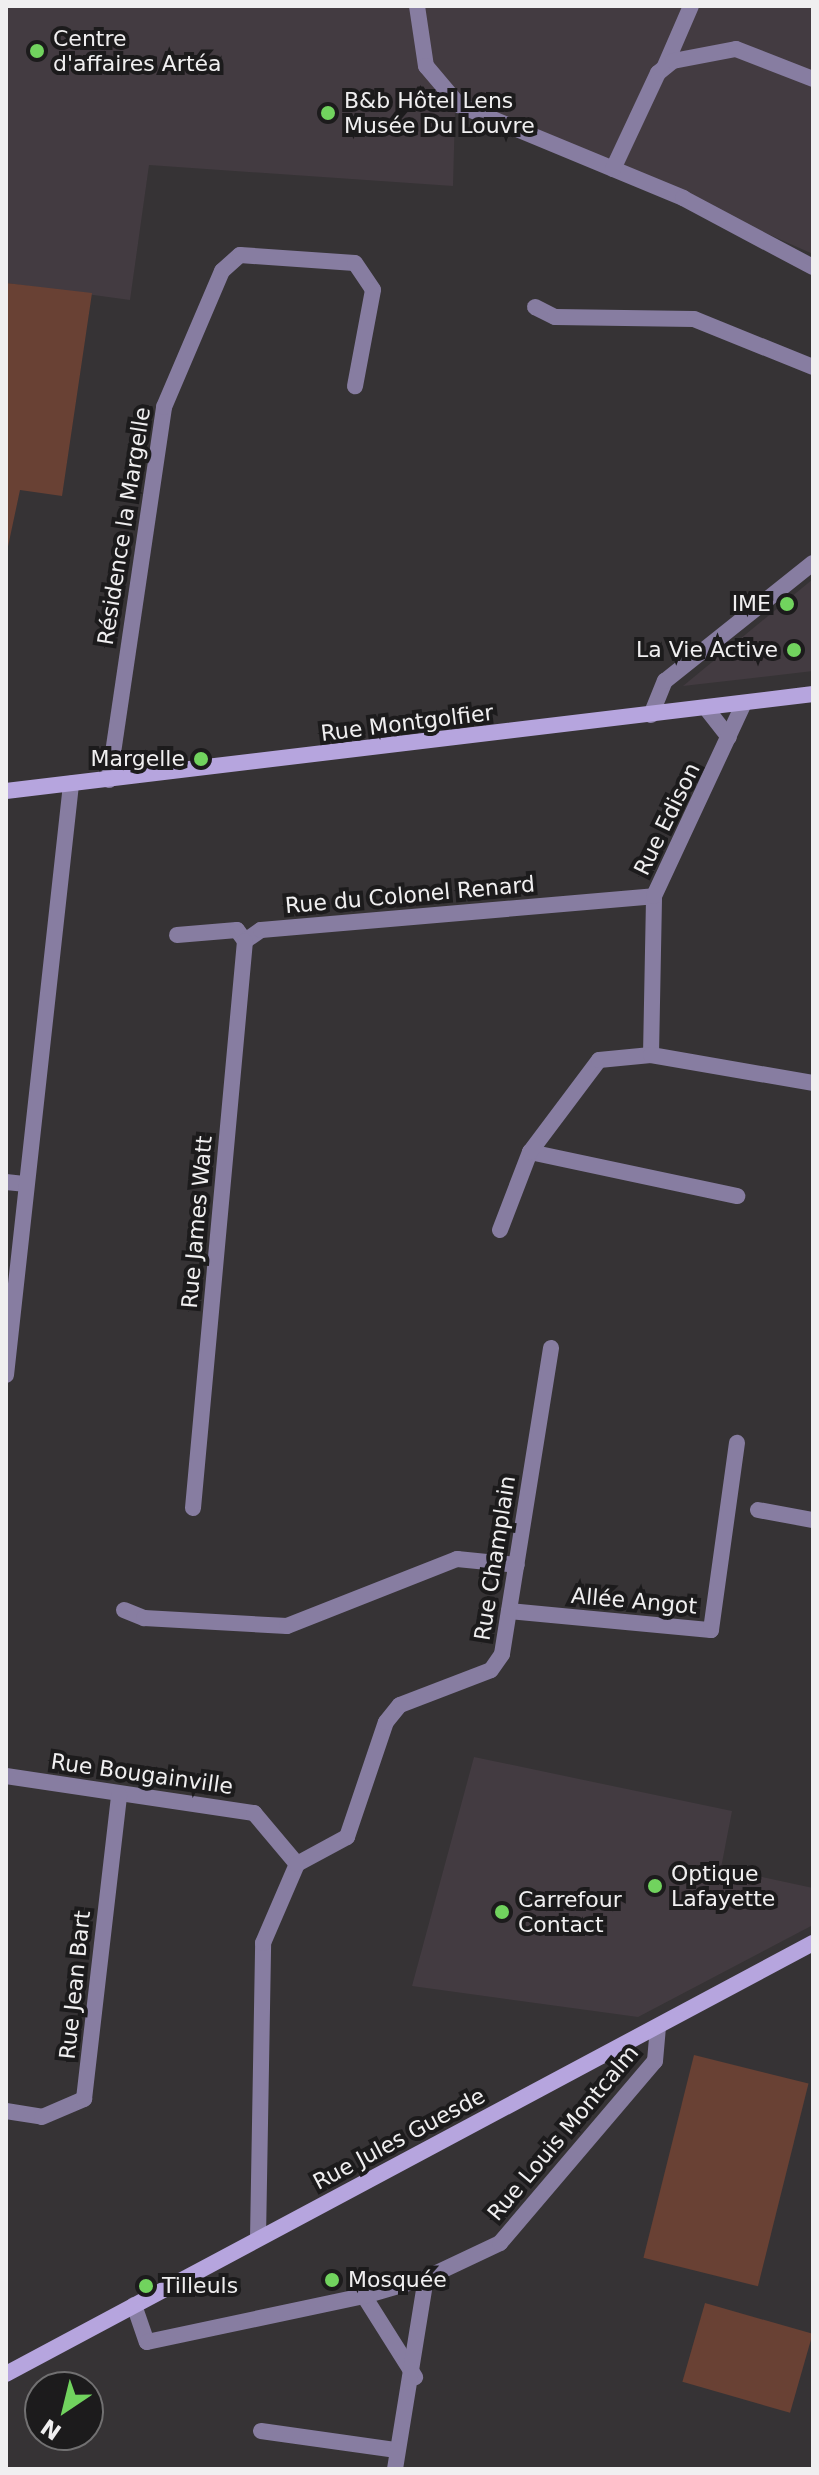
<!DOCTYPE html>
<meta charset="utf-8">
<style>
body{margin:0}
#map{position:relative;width:819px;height:2475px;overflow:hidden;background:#363335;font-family:"DejaVu Sans",sans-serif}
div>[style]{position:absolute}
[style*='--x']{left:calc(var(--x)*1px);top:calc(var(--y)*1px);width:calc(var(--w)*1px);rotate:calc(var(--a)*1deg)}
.built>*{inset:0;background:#433b41}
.green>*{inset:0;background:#694134;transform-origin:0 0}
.street>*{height:16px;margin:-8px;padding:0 8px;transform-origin:8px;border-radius:8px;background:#877da1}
.secondary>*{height:16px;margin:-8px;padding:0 8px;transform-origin:8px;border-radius:8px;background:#b6a5de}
.dots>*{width:22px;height:22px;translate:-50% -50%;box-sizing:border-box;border:4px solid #1c1b1c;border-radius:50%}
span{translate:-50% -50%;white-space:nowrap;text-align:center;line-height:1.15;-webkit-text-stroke:8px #1c1b1c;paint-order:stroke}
.poi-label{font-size:22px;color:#f0eff0}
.left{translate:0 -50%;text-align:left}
.right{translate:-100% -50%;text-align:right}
.street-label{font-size:22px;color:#f0eff0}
.frame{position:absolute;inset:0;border:8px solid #f0eff0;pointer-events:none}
.north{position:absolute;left:24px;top:2371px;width:80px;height:80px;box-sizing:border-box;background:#1c1b1c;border:2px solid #717071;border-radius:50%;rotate:215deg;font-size:22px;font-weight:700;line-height:32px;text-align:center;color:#f0eff0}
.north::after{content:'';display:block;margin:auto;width:28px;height:36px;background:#71d35e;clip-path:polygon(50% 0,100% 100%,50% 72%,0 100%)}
</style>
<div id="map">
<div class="built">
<i style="clip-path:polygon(6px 6px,813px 6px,813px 254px,466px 101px,455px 111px,453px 186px,149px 165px,130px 300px,6px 283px)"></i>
<i style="clip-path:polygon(813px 579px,813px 671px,683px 686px)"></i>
<i style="clip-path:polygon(474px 1757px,732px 1811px,721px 1868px,813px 1888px,813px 1925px,638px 2017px,412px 1986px)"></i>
</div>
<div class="green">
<i style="clip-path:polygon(6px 283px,92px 293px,62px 496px,20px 490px,6px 556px)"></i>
<i style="left:694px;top:2055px;width:118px;height:209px;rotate:14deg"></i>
<i style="left:705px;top:2303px;width:112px;height:82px;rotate:16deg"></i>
</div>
<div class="street">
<i style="--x:417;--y:6;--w:61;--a:81.5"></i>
<i style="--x:426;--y:66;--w:51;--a:49.8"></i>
<i style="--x:459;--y:105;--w:243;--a:22.5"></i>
<i style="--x:683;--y:198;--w:147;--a:28"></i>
<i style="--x:665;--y:66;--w:65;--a:-66.6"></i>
<i style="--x:613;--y:169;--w:106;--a:-64.9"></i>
<i style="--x:658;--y:73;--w:19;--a:-39"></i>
<i style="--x:673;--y:61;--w:64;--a:-10.8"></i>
<i style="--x:736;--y:49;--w:83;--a:21.3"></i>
<i style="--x:535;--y:307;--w:22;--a:27"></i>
<i style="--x:555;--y:317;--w:139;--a:0.8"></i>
<i style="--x:694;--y:319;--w:128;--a:22"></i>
<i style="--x:706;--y:708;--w:37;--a:52"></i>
<i style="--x:651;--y:715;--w:37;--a:-68"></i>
<i style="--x:665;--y:681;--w:189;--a:-38.6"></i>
<i style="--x:109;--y:780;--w:377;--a:-81.6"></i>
<i style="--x:164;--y:407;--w:148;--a:-66.9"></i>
<i style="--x:222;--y:271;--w:24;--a:-42"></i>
<i style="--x:240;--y:255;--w:115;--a:4"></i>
<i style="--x:355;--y:263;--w:32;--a:56"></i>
<i style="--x:373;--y:290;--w:98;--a:100.6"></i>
<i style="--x:177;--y:935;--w:60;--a:-4.8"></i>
<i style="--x:237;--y:930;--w:14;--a:54"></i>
<i style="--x:245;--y:941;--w:19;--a:-35"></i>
<i style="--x:261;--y:930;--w:394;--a:-4.9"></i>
<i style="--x:651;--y:1055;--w:159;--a:-88.9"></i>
<i style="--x:654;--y:896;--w:213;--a:-65"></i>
<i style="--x:530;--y:1152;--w:212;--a:12"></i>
<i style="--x:6;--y:1182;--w:18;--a:6"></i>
<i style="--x:500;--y:1230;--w:84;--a:-69"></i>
<i style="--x:530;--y:1152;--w:115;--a:-53.1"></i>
<i style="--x:599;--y:1060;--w:52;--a:-5.5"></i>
<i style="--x:651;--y:1055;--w:164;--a:9.8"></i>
<i style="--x:6;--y:1375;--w:595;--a:-83.72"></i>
<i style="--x:193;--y:1508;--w:569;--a:-84.76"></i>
<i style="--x:758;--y:1510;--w:56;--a:10.3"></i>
<i style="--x:124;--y:1610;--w:22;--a:22"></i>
<i style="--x:144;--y:1618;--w:143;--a:3.2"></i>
<i style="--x:287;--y:1626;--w:183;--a:-21.5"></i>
<i style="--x:457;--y:1559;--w:60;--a:5.7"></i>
<i style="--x:509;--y:1611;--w:203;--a:5.4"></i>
<i style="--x:711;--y:1630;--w:189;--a:-82.1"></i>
<i style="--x:6;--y:1776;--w:251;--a:8.5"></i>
<i style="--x:254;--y:1813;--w:67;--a:49.9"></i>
<i style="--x:6;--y:2111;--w:36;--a:9"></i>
<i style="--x:42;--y:2117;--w:46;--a:-23.2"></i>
<i style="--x:84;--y:2099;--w:306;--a:-83.4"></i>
<i style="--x:258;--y:2238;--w:295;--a:-89"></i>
<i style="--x:263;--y:1943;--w:86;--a:-66.7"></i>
<i style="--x:297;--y:1864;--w:57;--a:-28.4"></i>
<i style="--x:347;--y:1837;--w:121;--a:-71.3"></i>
<i style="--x:386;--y:1722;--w:22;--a:-51"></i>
<i style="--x:400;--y:1705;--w:97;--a:-21"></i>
<i style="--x:491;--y:1670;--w:19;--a:-55"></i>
<i style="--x:502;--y:1654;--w:310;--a:-80.9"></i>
<i style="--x:364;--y:2296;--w:96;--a:57.8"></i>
<i style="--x:134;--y:2305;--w:39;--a:71"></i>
<i style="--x:147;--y:2342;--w:222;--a:-12"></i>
<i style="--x:364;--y:2296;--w:65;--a:-16.2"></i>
<i style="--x:426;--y:2278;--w:82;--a:-25.3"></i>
<i style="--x:500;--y:2243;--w:239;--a:-49.6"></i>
<i style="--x:655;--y:2061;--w:34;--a:-85"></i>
<i style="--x:261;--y:2431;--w:137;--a:8"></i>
<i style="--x:395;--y:2469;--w:193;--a:-80.8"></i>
</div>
<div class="secondary">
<i style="--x:6;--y:791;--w:813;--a:-6.85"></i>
<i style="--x:6;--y:2374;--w:915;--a:-28.11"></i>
</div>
<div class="dots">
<i style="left:37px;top:51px;background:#71d35e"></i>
<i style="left:328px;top:113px;background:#71d35e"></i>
<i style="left:787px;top:604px;background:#71d35e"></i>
<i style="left:794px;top:650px;background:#71d35e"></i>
<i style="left:201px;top:759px;background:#71d35e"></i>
<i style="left:655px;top:1886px;background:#71d35e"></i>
<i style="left:502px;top:1912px;background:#71d35e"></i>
<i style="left:332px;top:2280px;background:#71d35e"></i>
<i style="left:146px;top:2286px;background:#71d35e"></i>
</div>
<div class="poi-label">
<span class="left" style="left:53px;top:51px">Centre<br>d'affaires Artéa</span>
<span class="left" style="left:344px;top:113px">B&amp;b Hôtel Lens<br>Musée Du Louvre</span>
<span class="right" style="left:771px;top:604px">IME</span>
<span class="right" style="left:778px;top:650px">La Vie Active</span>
<span class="right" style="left:185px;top:759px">Margelle</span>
<span class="left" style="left:671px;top:1886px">Optique<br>Lafayette</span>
<span class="left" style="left:518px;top:1912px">Carrefour<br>Contact</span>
<span class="left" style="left:348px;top:2280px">Mosquée</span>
<span class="left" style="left:162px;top:2286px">Tilleuls</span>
</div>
<div class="street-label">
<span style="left:124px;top:526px;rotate:-81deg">Résidence la Margelle</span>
<span style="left:407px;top:723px;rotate:-7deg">Rue Montgolfier</span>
<span style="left:667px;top:819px;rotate:-64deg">Rue Edison</span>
<span style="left:410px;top:895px;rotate:-5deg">Rue du Colonel Renard</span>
<span style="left:197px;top:1222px;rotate:-85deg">Rue James Watt</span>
<span style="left:495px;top:1558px;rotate:-81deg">Rue Champlain</span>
<span style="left:634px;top:1601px;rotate:5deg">Allée Angot</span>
<span style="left:142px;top:1774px;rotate:8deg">Rue Bougainville</span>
<span style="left:75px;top:1985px;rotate:-84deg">Rue Jean Bart</span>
<span style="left:563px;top:2133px;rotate:-50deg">Rue Louis Montcalm</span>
<span style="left:399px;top:2139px;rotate:-28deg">Rue Jules Guesde</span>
</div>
<div class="frame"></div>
<div class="north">N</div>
</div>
